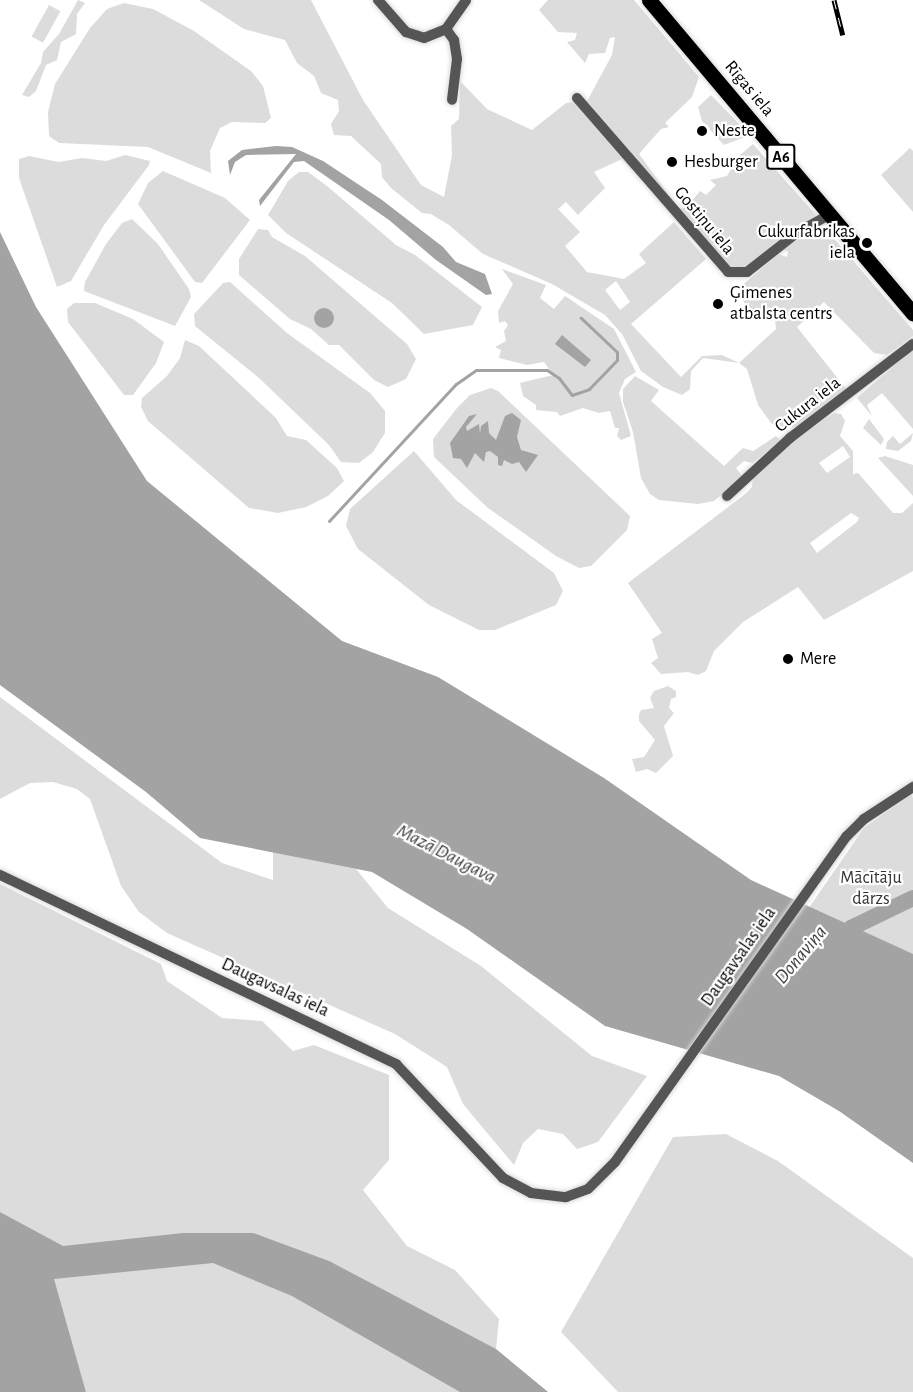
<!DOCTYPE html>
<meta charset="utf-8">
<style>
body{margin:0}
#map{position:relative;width:913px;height:1392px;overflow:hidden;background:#fff;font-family:"Alegreya Sans",sans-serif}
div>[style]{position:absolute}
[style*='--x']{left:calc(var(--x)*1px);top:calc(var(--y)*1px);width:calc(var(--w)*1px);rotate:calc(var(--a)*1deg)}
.green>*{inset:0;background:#dcdcdc;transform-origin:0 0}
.water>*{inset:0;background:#a3a3a3}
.round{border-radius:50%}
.stream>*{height:3px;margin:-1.5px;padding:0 1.5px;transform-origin:1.5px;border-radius:1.5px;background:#a3a3a3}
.river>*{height:16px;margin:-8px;padding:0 8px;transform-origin:8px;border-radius:8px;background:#a3a3a3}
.roads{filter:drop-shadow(0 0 2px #dbdbdb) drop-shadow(0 0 2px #dbdbdb)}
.minor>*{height:10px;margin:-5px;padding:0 5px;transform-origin:5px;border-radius:5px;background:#555}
.highway>*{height:15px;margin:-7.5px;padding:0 7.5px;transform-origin:7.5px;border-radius:7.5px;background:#000}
.rail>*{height:5px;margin-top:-2.5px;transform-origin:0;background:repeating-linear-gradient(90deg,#fff 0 9px,#000 0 18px);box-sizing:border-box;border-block:2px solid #000}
.dots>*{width:16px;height:16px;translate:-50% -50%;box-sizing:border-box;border:3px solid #fff;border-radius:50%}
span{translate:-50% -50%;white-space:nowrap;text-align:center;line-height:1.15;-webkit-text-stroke:4.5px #fff;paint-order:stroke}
.shield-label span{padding:2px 4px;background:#fff;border:2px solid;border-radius:4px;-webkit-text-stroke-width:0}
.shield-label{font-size:16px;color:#000;font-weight:700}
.street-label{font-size:18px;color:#000}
.poi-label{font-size:18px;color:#000}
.left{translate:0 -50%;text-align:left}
.right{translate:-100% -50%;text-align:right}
.park-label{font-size:18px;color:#333}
.water-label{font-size:20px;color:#444;font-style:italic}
</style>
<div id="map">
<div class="green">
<i style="clip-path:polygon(78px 0,85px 3px,77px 14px,76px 34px,61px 42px,57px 60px,46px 65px,36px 91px,29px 97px,22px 95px,41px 63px,43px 52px,59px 34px)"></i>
<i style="clip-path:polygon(evenodd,199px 0,311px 0,363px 100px,421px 185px,444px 197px,452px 155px,451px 126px,459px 119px,460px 81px,487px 109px,532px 130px,566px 103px,576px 102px,645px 183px,622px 159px,594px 172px,605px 188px,578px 215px,566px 202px,558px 209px,580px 232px,565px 246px,587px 272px,624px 279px,646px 263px,639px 254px,674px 222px,706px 259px,631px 324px,681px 377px,702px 356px,722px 355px,739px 363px,776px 329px,775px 320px,765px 321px,759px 312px,747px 309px,738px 289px,778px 254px,787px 257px,788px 251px,783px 250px,796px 239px,824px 227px,913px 330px,913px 336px,887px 355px,874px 353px,824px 302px,797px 327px,847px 390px,808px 421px,795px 427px,781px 428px,771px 423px,758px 405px,747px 369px,739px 363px,703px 358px,691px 371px,690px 389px,682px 395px,663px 387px,641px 371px,622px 334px,605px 315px,552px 284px,483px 254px,449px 225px,431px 214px,422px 213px,391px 188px,382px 177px,381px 164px,351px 136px,334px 135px,331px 124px,339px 111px,338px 100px,321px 93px,314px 76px,297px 63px,285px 40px,244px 29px,199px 0,616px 281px,630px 302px,620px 310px,605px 290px,616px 281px)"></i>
<i style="clip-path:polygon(548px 0,634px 0,699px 77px,692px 97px,665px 123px,669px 127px,661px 129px,639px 154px,671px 198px,586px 103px,612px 55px,615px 37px,610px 38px,605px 53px,589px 54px,585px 63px,567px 42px,575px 40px,577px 33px,558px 32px,539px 10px)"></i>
<i style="clip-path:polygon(124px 3px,153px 9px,194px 31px,251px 71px,263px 86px,271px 118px,265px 123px,232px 122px,220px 128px,210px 151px,211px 173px,148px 147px,59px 143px,49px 136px,48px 112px,55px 84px,90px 28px,107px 9px)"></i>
<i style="left:49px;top:5px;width:13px;height:36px;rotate:29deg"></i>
<i style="clip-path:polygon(711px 95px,742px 127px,745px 137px,724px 145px,702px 121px,698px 107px)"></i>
<i style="clip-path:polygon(753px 144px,816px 215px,746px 267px,730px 267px,679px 208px,686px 208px,700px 191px,706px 195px,716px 185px,710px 180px,727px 176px,739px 156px)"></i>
<i style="clip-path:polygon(910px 148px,913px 151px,913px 212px,881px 175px)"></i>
<i style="clip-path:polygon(125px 155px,150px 161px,149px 165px,104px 225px,71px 281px,57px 287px,19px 178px,19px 159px,29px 156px,59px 162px,82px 158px,106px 161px)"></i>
<i style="clip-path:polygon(163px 171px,225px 198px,250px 220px,202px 283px,195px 282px,138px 204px,148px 183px)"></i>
<i style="clip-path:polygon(299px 172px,308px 172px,327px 186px,396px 245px,415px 255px,482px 307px,473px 325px,424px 334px,392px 303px,286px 233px,268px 215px,288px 181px)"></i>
<i style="clip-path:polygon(132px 219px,158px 244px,189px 289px,191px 297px,175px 326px,84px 291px,85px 282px,106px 244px,122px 223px)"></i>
<i style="clip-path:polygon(258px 229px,268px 230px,272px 237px,305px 256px,407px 344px,416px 359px,406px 379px,388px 387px,374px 380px,339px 345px,329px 345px,311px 329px,290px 319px,239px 275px,239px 259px)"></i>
<i style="clip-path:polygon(502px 269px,546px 285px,540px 298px,554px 309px,565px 296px,614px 329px,636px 372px,625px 379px,619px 393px,631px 436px,621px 440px,617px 436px,619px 428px,615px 428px,610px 411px,599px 413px,583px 408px,560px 416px,557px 412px,536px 410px,536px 405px,523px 396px,520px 383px,553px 375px,544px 362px,527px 365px,499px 358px,501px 350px,495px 347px,506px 341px,504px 331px,508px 325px,505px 321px,499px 323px,498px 311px,513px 284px)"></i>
<i style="clip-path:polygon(230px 282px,287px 333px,370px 393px,385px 411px,385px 433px,373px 452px,359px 463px,341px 462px,329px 445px,259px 378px,195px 326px,194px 314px,223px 283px)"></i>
<i style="clip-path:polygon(74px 303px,95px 303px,133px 319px,164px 342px,156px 363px,133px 395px,124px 395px,68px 322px,67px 309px)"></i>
<i style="clip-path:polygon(185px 340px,199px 346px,276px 418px,287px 436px,306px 440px,337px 468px,344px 481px,328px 496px,306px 507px,278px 513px,249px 508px,148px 421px,141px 407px,142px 398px,167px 376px,180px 358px)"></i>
<i style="clip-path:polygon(913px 349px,913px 429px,882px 393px,867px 405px,872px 416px,857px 398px)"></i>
<i style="clip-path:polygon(635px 376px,659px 390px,651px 401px,724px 466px,743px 448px,753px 451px,776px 436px,781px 441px,752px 463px,744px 461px,736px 468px,743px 477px,714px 501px,698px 504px,659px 500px,650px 494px,641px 478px,633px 432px,623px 402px,623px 389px)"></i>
<i style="clip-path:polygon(491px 388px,498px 391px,630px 516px,627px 530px,591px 566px,579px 568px,556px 556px,488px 508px,434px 457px,433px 439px,457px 408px,470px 395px)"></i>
<i style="clip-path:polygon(evenodd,834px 413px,841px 414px,845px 421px,840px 436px,853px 451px,853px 474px,858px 473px,893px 513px,902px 513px,913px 503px,913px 571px,824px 620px,798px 587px,743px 622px,714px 651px,706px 671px,698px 675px,688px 672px,661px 674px,651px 663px,658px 658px,652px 639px,662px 633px,628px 583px,744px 495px,752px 487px,753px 476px,793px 439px,834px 413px,843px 446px,850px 457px,827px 473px,819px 463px,843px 446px,834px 413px,851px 513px,859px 518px,857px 522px,817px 553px,810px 543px,851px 513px)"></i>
<i style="clip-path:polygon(869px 419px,884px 439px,881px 445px,863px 428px)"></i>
<i style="clip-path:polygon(913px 433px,911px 441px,898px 451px,886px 449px,887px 442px,893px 436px,900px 444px)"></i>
<i style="clip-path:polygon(414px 451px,456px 500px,554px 573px,563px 591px,556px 605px,495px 630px,479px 630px,429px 605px,358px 549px,346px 526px,350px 509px)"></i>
<i style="clip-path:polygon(885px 456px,913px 465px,913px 496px,878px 458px)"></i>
<i style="clip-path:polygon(668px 686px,676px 691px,676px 697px,671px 699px,669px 708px,674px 713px,664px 726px,673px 756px,656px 773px,647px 769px,636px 772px,632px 759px,644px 757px,655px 740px,639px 721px,639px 714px,641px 710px,654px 708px,650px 698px,654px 691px)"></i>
<i style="clip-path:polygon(0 697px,222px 863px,273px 880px,273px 852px,356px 869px,388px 908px,481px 966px,592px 1056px,647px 1076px,598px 1142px,577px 1149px,563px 1134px,538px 1129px,523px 1143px,514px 1165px,463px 1104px,447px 1067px,395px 1034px,167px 933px,139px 912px,121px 886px,90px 799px,77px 789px,53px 782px,30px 783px,0 799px)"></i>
<i style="clip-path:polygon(911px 794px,913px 798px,913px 1016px,827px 943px,808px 909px,864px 828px)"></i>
<i style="clip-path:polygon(0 884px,161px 964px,167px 981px,222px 1018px,262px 1021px,293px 1051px,314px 1045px,389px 1075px,389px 1160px,363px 1190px,407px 1246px,455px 1270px,499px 1319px,496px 1349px,548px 1392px,86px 1392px,53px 1279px,21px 1224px,0 1212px)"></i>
<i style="clip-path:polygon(726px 1134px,778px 1161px,913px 1258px,913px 1392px,618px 1392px,561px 1332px,673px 1137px)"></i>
</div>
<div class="water">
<i style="clip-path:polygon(276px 146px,292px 147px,323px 161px,382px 200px,443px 247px,456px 262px,485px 274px,492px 294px,486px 295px,436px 260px,389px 220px,304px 161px,294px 162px,260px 206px,259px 200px,296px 154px,246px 155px,235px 162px,230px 175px,228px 161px,242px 150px)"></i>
<i style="clip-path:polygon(0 232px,36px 307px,147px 481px,342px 641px,438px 677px,604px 778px,751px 880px,913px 954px,913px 1163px,839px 1111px,779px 1076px,605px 1026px,467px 929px,372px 872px,200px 838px,146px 792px,0 685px)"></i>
<i class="round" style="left:314px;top:308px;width:20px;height:20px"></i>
<i style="clip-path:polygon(562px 335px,591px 360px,585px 367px,555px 344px)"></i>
<i style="clip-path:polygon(512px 413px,521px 420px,517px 437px,521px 450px,538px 455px,526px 472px,519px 462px,512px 464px,504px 460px,502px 466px,498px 465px,498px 457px,490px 451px,486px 452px,484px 462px,475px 453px,467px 468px,461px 459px,453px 458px,450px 443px,469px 416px,477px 414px,466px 427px,467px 431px,479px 424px,480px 434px,481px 426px,488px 421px,489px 433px,496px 440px,505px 416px)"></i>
<i style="clip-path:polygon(0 1212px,63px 1246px,183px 1233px,253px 1233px,329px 1261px,496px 1349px,548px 1392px,460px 1392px,292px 1296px,213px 1263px,54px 1279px,86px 1392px,0 1392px)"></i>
</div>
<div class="stream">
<i style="--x:329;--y:521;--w:187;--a:-47.2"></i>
<i style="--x:456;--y:384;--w:24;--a:-35"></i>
<i style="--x:476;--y:370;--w:71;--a:0"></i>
<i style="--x:547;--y:370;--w:14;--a:34"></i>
<i style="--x:559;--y:378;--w:21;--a:53"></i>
<i style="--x:572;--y:395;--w:18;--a:-19"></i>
<i style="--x:589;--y:389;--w:40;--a:-46"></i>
<i style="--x:617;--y:360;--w:8;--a:-90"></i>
<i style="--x:617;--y:352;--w:50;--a:-136.6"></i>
</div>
<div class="river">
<i style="--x:838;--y:944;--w:21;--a:-51"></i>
<i style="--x:851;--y:928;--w:69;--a:-25.8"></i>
</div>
<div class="roads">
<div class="minor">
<i style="--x:378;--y:0;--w:43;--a:48.8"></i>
<i style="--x:406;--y:32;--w:19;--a:18"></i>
<i style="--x:424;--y:38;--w:24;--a:-22"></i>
<i style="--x:446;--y:29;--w:35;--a:-55"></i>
<i style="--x:446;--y:29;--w:14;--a:54"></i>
<i style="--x:454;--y:40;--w:19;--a:81"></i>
<i style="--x:457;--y:59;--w:41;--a:97"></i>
<i style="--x:577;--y:98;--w:230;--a:49"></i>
<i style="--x:728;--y:272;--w:19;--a:0"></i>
<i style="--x:747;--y:272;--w:65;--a:-38.1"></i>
<i style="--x:798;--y:232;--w:35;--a:-29"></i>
<i style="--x:727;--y:496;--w:86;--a:-42.6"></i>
<i style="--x:790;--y:438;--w:155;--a:-37.4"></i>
<i style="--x:0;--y:875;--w:439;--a:25.5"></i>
<i style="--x:396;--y:1064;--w:156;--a:46.8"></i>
<i style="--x:503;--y:1178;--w:32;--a:28"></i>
<i style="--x:531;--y:1193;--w:35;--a:7"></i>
<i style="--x:566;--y:1197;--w:23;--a:-20"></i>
<i style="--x:588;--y:1189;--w:38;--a:-45"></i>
<i style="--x:615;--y:1162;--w:400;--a:-54.6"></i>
<i style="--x:847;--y:836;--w:24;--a:-45"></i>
<i style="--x:864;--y:819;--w:59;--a:-33.1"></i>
</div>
<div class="highway">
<i style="--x:649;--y:0;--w:410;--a:49.9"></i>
</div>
</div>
<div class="rail">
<i style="--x:834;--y:0;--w:36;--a:76"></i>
</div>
<div class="dots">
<i style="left:702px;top:131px;background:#000"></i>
<i style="left:672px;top:162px;background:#000"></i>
<i style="left:867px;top:243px;background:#000"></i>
<i style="left:718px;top:304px;background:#000"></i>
<i style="left:788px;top:659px;background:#000"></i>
</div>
<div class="shield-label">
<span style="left:781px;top:157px">A6</span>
</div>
<div class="street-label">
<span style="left:749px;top:89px;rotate:50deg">Rīgas iela</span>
<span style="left:704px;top:221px;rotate:50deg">Gostiņu iela</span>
<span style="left:808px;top:405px;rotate:-38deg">Cukura iela</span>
<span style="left:739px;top:957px;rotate:-55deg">Daugavsalas iela</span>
<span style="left:275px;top:988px;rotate:25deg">Daugavsalas iela</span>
</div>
<div class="poi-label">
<span class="left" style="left:714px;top:131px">Neste</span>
<span class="left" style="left:684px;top:162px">Hesburger</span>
<span class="right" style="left:855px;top:243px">Cukurfabrikas<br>iela</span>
<span class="left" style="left:730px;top:304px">Ģimenes<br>atbalsta centrs</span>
<span class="left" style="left:800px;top:659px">Mere</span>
</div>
<div class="park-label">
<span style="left:871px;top:889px">Mācītāju<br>dārzs</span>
</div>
<div class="water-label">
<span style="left:446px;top:854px;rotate:27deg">Mazā Daugava</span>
<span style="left:801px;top:955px;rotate:-50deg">Donaviņa</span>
</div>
</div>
